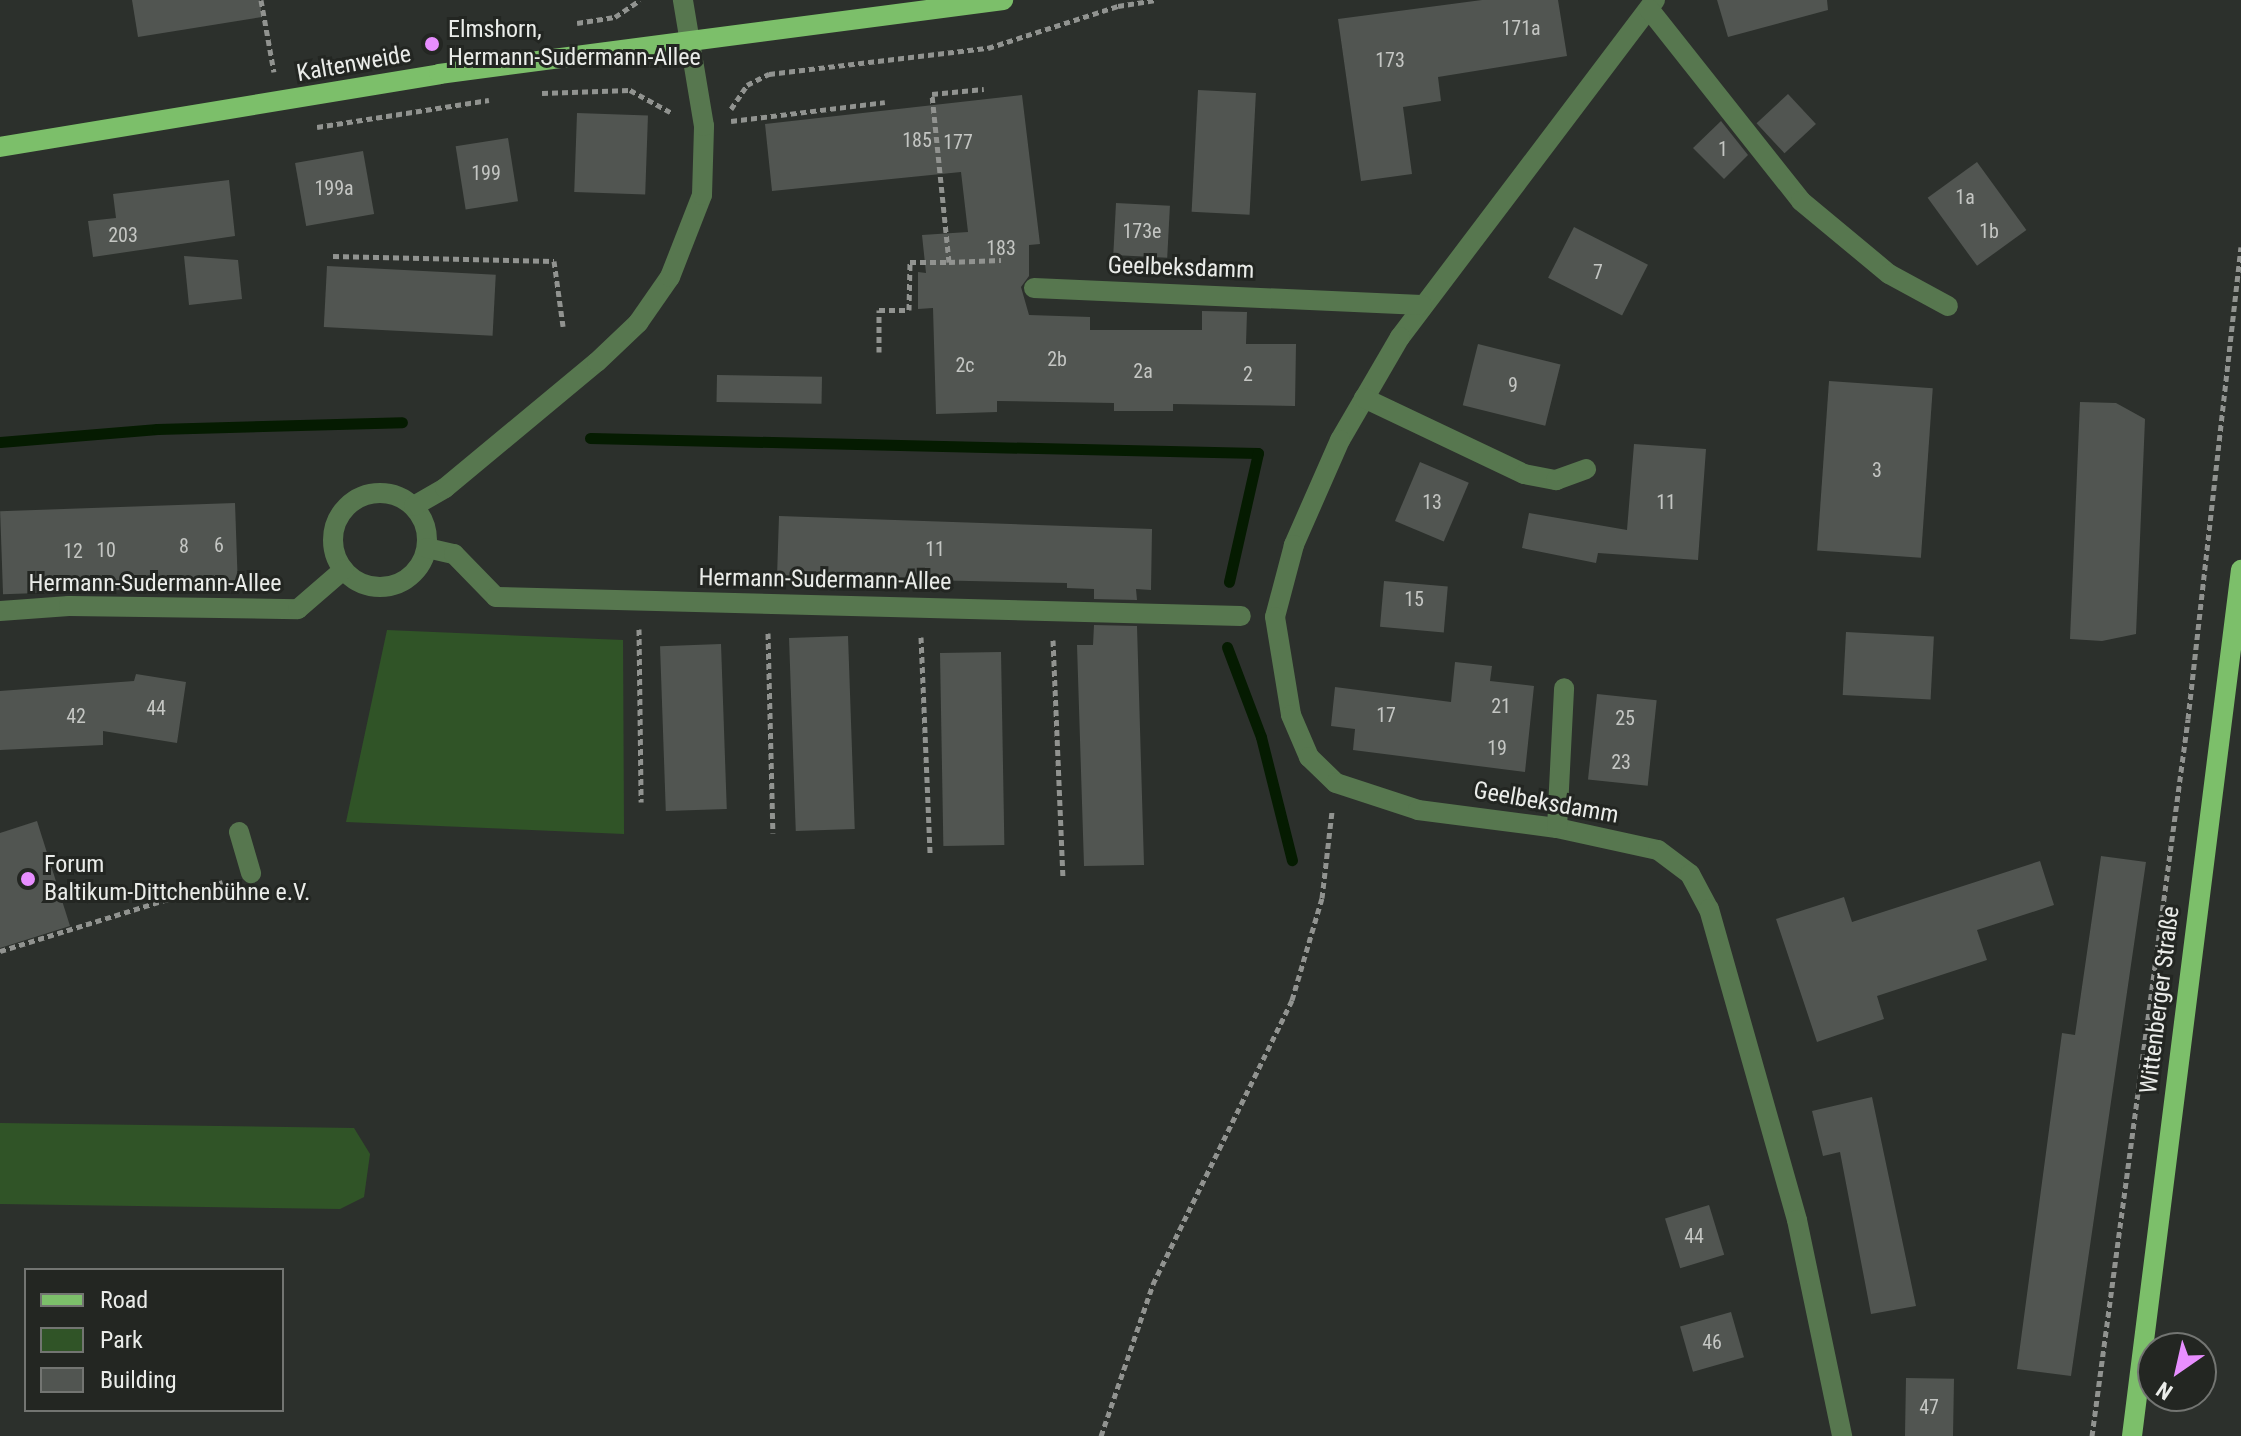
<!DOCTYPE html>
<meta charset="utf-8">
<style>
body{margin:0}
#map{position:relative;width:2241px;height:1436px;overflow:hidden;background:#2c302c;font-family:"Roboto Condensed",sans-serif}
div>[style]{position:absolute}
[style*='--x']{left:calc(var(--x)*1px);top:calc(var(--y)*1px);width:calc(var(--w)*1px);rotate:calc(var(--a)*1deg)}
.green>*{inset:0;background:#305427}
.stream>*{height:11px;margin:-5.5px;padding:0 5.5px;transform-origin:5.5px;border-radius:5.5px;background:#051b01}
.building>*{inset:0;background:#515551;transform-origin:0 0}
.path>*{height:5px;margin-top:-2.5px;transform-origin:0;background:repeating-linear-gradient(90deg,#919390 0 6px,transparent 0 10px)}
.minor>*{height:20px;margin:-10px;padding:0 10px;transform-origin:10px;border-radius:10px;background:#57774f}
.minor>.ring{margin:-10px;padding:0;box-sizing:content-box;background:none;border:20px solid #57774f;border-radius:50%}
.major>*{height:20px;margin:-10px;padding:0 10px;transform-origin:10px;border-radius:10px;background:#7cbf6a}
.dots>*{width:22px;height:22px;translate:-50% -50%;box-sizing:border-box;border:4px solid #232622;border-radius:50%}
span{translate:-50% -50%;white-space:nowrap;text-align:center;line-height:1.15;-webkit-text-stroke:6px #232622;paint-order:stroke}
.number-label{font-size:20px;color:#c4c6c3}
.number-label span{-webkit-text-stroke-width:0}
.poi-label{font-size:24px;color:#eaece9}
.left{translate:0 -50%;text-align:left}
.street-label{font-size:24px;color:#eaece9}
.legend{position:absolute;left:24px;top:1268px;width:260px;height:144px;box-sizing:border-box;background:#232622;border:2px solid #737572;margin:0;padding:10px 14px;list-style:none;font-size:24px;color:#eaece9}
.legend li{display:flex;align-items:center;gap:16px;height:40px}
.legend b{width:40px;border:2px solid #737572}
.north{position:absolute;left:2137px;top:1332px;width:80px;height:80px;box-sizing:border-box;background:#232622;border:2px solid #737572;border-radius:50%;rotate:214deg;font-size:22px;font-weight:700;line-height:32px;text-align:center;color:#eaece9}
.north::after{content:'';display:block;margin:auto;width:28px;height:36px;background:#e88eff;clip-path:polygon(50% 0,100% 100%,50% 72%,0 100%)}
</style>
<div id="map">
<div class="green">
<i style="clip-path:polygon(387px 630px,623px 640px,624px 834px,346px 822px)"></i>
<i style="clip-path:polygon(0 1123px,354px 1128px,370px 1154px,364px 1197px,340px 1209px,0 1204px)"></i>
</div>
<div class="stream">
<i style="--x:590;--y:438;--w:668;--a:1.29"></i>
<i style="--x:1258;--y:453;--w:132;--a:102.7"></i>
<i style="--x:0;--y:442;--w:158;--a:-4.7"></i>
<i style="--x:157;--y:429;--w:245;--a:-1.6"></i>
<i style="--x:1227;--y:647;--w:96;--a:69.3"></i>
<i style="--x:1261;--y:737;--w:127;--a:75.9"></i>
</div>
<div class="building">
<i style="clip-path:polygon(132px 0,260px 0,262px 17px,138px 37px)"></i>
<i style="clip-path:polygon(1482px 0,1558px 0,1567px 56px,1438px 77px,1441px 101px,1403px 107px,1412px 174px,1361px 181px,1338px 19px)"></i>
<i style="clip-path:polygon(1717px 0,1827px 0,1828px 10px,1728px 37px)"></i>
<i style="left:1198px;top:90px;width:58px;height:122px;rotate:3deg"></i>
<i style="left:1788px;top:94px;width:41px;height:43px;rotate:47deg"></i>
<i style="clip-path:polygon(1022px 95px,1040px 244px,1029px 245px,1029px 276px,1021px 287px,1029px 315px,1090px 317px,1090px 330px,1202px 330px,1202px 311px,1247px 312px,1246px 344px,1296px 344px,1295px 406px,1173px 404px,1173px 411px,1114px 411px,1114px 403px,997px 401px,997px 412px,936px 414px,933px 308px,918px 309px,918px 272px,926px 273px,922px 235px,968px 232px,961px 172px,772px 191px,765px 124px)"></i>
<i style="left:577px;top:113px;width:71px;height:79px;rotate:2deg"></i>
<i style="clip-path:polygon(1721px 121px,1748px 155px,1724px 179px,1693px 148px)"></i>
<i style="left:508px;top:138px;width:64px;height:53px;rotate:81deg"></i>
<i style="left:363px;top:151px;width:64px;height:69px;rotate:80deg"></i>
<i style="left:1977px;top:162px;width:84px;height:61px;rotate:54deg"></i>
<i style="clip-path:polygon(229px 180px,235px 236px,93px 257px,88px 221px,116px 218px,113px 194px)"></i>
<i style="left:1116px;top:203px;width:54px;height:52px;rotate:3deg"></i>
<i style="left:1574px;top:227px;width:83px;height:57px;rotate:27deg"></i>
<i style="clip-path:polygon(184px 256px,238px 260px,242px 299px,189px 305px)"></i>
<i style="left:327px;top:266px;width:169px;height:61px;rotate:3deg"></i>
<i style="left:1478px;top:344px;width:85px;height:63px;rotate:14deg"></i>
<i style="left:717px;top:375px;width:105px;height:27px;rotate:1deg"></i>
<i style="left:1829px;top:381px;width:104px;height:170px;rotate:4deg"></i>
<i style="clip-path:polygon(2080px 402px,2116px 403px,2145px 419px,2136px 634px,2102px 641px,2070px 639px)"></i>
<i style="clip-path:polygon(1634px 444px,1706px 449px,1698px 560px,1598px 553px,1596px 563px,1522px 548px,1529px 513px,1627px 530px)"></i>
<i style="left:1420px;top:462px;width:53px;height:64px;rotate:23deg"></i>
<i style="left:235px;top:503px;width:83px;height:235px;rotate:88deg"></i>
<i style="clip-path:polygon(779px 516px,1152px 529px,1151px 590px,1136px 589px,1137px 600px,1094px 599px,1094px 589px,1067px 588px,1067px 583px,777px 577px)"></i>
<i style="left:1384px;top:581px;width:64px;height:46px;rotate:5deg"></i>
<i style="clip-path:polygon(1094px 625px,1137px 626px,1144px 865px,1084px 866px,1077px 645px,1093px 645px)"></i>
<i style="left:1846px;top:632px;width:88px;height:63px;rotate:3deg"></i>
<i style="left:848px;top:636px;width:193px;height:59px;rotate:88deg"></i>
<i style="left:721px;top:644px;width:165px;height:61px;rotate:88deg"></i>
<i style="left:1001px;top:652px;width:193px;height:61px;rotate:89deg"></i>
<i style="clip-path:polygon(1455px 662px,1492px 666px,1490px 681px,1534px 686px,1525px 772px,1353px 750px,1355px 729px,1331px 726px,1335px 687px,1451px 702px)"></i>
<i style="clip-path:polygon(136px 674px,186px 682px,177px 743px,103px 731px,103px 745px,0 750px,0 691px,134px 681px)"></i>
<i style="left:1597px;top:694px;width:60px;height:86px;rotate:6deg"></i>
<i style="clip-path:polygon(37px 821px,70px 926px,0 948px,0 833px)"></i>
<i style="clip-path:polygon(2101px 856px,2146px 862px,2071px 1376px,2017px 1369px,2062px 1033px,2075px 1035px)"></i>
<i style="clip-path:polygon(2040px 861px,2054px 905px,1977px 930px,1987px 960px,1877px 996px,1884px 1019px,1817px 1042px,1776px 919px,1844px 897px,1852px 922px)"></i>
<i style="clip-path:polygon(1872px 1097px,1916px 1306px,1871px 1314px,1840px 1152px,1823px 1156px,1812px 1111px)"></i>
<i style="left:1709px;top:1205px;width:52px;height:46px;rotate:73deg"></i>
<i style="left:1731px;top:1312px;width:47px;height:53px;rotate:74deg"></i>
<i style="left:1906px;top:1378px;width:48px;height:58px;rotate:1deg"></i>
</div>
<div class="path">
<i style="--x:261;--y:0;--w:73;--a:79.8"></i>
<i style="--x:577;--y:23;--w:38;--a:-9"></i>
<i style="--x:615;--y:17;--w:30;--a:-34"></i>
<i style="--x:542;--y:93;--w:88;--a:-2"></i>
<i style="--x:630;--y:90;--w:46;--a:28.8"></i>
<i style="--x:731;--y:109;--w:29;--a:-56"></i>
<i style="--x:747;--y:85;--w:25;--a:-27"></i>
<i style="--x:769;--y:74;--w:221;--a:-6.8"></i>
<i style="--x:988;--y:48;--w:137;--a:-17.9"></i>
<i style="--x:1118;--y:6;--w:38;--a:-9"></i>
<i style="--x:731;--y:121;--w:155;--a:-7"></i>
<i style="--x:317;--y:127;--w:174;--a:-8.9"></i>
<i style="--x:333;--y:256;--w:221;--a:1.3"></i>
<i style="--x:554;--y:261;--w:66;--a:82.1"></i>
<i style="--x:949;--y:262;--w:52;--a:-2.2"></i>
<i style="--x:879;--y:352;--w:42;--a:-90"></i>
<i style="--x:879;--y:310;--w:30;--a:0"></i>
<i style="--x:909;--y:310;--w:48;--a:-88.8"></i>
<i style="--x:910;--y:262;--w:39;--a:0"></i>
<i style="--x:949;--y:262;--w:169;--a:-95.8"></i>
<i style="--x:932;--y:94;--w:52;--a:-5.5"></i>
<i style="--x:639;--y:629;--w:173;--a:89.3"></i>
<i style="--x:768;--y:633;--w:200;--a:88.6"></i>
<i style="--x:921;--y:637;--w:218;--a:87.6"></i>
<i style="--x:1053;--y:640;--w:239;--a:87.6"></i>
<i style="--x:0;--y:951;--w:233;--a:-17.2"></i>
<i style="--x:1101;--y:1436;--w:161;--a:-71.1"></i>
<i style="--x:1153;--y:1284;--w:316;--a:-63.9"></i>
<i style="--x:1292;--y:1000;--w:106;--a:-73.6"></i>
<i style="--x:1322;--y:898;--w:87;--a:-83.4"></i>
<i style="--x:2092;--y:1436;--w:723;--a:-82.37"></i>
<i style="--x:2188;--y:719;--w:475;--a:-83.6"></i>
</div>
<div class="minor">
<i style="--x:1655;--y:0;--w:423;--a:127.1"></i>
<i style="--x:1400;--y:337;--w:119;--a:120.2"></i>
<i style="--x:1340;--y:440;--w:115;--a:113.7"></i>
<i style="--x:1294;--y:545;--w:74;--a:104.8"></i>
<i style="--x:1275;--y:617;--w:99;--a:80.7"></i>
<i style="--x:1291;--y:715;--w:46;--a:66.8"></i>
<i style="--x:1309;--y:757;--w:37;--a:44"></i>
<i style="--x:1336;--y:783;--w:86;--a:18.2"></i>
<i style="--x:1418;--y:810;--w:140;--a:7.4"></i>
<i style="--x:1557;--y:828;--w:103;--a:12.3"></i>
<i style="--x:1658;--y:850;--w:40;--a:37"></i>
<i style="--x:1690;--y:874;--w:40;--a:62"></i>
<i style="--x:1709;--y:909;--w:323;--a:74.2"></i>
<i style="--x:1797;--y:1220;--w:221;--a:78.2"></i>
<i style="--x:1649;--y:9;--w:245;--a:51.6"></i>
<i style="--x:1801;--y:201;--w:114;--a:39.7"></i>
<i style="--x:1889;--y:274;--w:67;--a:28.5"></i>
<i style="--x:1034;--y:288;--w:388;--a:2.5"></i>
<i style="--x:1364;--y:398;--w:177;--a:25.4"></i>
<i style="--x:1524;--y:474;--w:33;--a:11"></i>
<i style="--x:1556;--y:480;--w:32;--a:-20"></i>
<i class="ring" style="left:333px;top:493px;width:74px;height:74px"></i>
<i style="--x:414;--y:506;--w:36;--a:-30"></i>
<i style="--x:445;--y:488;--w:197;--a:-39.7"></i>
<i style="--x:597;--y:362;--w:57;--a:-43.6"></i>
<i style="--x:638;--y:323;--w:56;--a:-55.2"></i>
<i style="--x:670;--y:277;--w:88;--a:-68.7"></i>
<i style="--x:702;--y:195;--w:69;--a:-88.3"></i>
<i style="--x:704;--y:126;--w:128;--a:-99.5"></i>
<i style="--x:427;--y:548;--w:28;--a:13"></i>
<i style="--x:454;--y:554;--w:60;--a:45.7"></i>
<i style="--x:496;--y:597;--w:745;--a:1.46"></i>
<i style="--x:0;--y:611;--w:69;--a:-4.1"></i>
<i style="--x:69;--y:606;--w:229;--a:0.8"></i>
<i style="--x:298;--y:609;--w:60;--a:-40.9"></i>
<i style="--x:1557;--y:828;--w:140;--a:-87.1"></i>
<i style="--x:239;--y:832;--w:43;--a:73.7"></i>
</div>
<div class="major">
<i style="--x:0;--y:147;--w:445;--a:-9.4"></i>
<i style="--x:439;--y:74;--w:569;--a:-7.47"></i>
<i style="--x:2132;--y:1436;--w:873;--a:-82.83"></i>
</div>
<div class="dots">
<i style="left:432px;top:44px;background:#e88eff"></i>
<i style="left:28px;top:879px;background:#e88eff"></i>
</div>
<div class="number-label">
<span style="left:1521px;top:28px">171a</span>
<span style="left:1390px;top:60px">173</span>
<span style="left:917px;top:140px">185</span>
<span style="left:958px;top:142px">177</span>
<span style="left:1723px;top:149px">1</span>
<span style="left:486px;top:173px">199</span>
<span style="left:334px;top:188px">199a</span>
<span style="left:1965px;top:197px">1a</span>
<span style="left:1142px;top:231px">173e</span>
<span style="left:1989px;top:231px">1b</span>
<span style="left:123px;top:235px">203</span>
<span style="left:1001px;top:248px">183</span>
<span style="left:1598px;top:272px">7</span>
<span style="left:1057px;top:359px">2b</span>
<span style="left:965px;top:365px">2c</span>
<span style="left:1143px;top:371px">2a</span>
<span style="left:1248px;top:374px">2</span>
<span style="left:1513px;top:385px">9</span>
<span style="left:1877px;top:470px">3</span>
<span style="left:1432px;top:502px">13</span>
<span style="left:1666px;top:502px">11</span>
<span style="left:219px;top:545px">6</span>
<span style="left:184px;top:546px">8</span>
<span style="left:935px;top:549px">11</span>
<span style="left:106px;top:550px">10</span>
<span style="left:73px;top:551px">12</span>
<span style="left:1414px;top:599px">15</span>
<span style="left:1501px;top:706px">21</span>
<span style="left:156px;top:708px">44</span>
<span style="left:1386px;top:715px">17</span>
<span style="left:76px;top:716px">42</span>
<span style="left:1625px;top:718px">25</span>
<span style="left:1497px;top:748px">19</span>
<span style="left:1621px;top:762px">23</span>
<span style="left:1694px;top:1236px">44</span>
<span style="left:1712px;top:1342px">46</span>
<span style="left:1929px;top:1407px">47</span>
</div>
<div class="poi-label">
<span class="left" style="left:448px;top:44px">Elmshorn,<br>Hermann-Sudermann-Allee</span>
<span class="left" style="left:44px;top:879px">Forum<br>Baltikum-Dittchenbühne e.V.</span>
</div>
<div class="street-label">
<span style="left:354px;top:64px;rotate:-10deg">Kaltenweide</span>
<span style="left:1181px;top:268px;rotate:2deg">Geelbeksdamm</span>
<span style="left:825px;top:580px;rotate:1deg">Hermann-Sudermann-Allee</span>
<span style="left:155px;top:584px">Hermann-Sudermann-Allee</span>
<span style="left:1546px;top:803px;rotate:10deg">Geelbeksdamm</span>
<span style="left:2160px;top:1000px;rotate:-83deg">Wittenberger Straße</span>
</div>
<ul class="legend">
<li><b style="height:10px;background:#7cbf6a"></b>Road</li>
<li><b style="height:22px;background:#305427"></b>Park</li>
<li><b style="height:22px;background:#515551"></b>Building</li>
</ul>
<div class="north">N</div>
</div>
